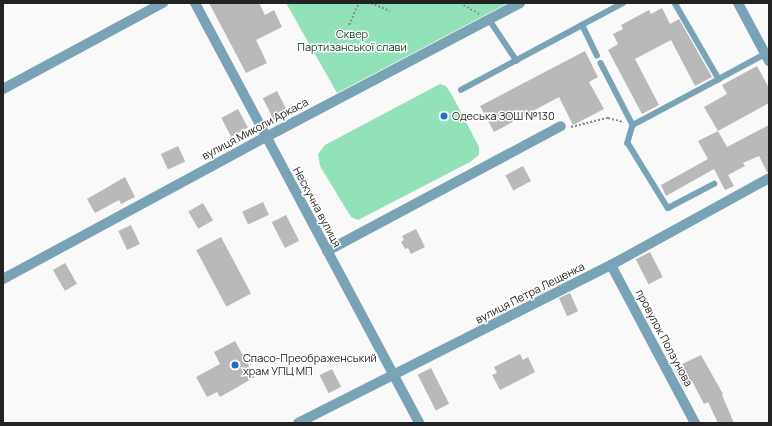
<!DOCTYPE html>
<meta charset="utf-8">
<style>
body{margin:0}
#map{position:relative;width:772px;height:426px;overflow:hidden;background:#f9f9fa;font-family:Manrope,sans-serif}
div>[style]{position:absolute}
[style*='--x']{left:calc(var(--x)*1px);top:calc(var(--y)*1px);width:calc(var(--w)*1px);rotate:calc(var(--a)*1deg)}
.green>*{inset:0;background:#91e1b9}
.building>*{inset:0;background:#b9b9ba;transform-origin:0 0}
.path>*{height:2px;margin-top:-1px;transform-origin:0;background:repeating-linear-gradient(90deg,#89898a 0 2px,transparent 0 4px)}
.service>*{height:5.5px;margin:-2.75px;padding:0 2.75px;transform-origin:2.75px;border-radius:2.75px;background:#78a4b6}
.minor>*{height:10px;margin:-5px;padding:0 5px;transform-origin:5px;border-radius:5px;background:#78a4b6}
.tertiary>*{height:10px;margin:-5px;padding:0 5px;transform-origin:5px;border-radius:5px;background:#78a4b6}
.dots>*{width:11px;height:11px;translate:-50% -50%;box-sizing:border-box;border:2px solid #fff;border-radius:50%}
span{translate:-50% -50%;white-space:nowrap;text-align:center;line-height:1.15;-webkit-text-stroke:3px #fff;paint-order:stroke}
.park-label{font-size:11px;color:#0b3926}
.poi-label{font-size:11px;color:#232324}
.left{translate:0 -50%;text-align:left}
.street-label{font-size:11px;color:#232324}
.frame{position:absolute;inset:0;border:4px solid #232324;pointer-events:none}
</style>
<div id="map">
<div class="green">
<i style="clip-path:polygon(286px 3px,508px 3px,337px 93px)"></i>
<i style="clip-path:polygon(440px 84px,446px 86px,453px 97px,479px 147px,479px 155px,470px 162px,358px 220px,351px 217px,320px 166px,318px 154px,325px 145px)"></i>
</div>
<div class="building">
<i style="clip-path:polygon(209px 3px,259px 3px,265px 15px,274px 10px,282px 27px,256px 40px,267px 63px,246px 73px)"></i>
<i style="clip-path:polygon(662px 8px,670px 24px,679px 19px,712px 77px,695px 86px,671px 40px,635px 59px,659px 105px,642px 114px,608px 50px,618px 44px,613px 34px,623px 29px,621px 25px,649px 10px,651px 14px)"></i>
<i style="clip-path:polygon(585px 51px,598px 77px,589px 82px,604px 109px,573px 125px,559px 97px,494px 132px,480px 106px)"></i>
<i style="clip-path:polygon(757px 66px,769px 88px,769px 103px,718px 131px,704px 107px,727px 94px,722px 85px)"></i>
<i style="left:277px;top:91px;width:25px;height:16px;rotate:63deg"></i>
<i style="left:238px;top:109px;width:21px;height:19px;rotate:62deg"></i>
<i style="clip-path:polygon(769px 125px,769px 172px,767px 172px,759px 156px,743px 163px,745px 166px,728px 175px,734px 186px,725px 190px,714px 169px,666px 196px,661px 185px,708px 159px,698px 141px,718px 131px,727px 147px)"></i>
<i style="left:178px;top:146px;width:17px;height:19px;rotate:65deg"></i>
<i style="left:523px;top:166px;width:17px;height:20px;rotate:62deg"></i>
<i style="clip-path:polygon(125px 177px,135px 197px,121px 204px,119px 200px,95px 213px,87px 199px)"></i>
<i style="left:263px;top:202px;width:14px;height:23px;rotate:65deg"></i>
<i style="left:203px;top:203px;width:20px;height:17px;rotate:60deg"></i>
<i style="left:286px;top:215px;width:29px;height:16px;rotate:63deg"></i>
<i style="left:131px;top:225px;width:21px;height:14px;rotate:65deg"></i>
<i style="clip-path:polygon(416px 229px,425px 247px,411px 254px,408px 248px,405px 249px,401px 242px,404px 240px,402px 236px)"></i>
<i style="left:221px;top:237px;width:64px;height:28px;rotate:62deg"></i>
<i style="left:650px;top:252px;width:28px;height:16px;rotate:63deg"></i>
<i style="left:65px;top:263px;width:24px;height:14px;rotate:60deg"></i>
<i style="left:570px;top:293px;width:20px;height:12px;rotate:66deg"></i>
<i style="clip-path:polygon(235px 341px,255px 377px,220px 397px,217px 392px,207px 397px,196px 377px,220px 364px,214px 352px)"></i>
<i style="clip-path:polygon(520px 354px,523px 360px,528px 357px,535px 372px,500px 390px,492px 375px,497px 373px,494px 367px)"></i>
<i style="clip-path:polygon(701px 355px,723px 394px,722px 395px,734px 423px,718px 423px,708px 402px,704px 404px,692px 381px,683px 386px,674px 368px)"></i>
<i style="left:431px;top:368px;width:40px;height:15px;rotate:63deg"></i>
<i style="left:332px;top:369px;width:20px;height:14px;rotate:63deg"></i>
</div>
<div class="path">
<i style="--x:371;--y:3;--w:21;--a:23"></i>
<i style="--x:460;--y:3;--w:22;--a:30"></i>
<i style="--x:349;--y:25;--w:24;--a:-66"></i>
<i style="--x:571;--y:127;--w:38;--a:-14"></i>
<i style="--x:608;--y:118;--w:16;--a:15"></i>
</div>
<div class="service">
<i style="--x:675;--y:3;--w:88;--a:59.9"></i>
<i style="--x:719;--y:79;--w:52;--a:-28.5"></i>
<i style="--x:489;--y:19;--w:50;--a:56.3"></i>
<i style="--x:597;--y:56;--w:34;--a:-116"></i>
<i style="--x:582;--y:25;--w:47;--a:-28.2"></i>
<i style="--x:601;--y:63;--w:70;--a:62.7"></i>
<i style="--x:633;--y:125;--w:19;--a:106"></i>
<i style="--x:628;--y:143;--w:76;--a:58.4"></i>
<i style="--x:668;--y:208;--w:52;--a:-27.6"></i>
<i style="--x:461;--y:90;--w:137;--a:-28.2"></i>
<i style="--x:633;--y:125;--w:98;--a:-28.1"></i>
</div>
<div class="minor">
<i style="--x:738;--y:3;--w:66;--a:61.9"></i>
<i style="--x:3;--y:89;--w:182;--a:-28.3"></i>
<i style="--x:327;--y:251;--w:265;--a:-28.1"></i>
<i style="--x:611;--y:265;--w:179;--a:62"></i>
<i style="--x:3;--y:279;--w:301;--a:-28.4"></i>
<i style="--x:268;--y:136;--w:285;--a:-27.8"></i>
<i style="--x:298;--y:423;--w:351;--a:-26.8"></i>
<i style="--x:611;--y:265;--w:180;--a:-28.8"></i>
</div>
<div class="tertiary">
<i style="--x:195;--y:3;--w:476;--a:61.9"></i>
</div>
<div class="dots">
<i style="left:444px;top:116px;background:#2072c0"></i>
<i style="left:235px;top:365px;background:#2072c0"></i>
</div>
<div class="park-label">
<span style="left:352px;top:41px">Сквер<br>Партизанської слави</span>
</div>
<div class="poi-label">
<span class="left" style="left:452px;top:116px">Одеська ЗОШ №130</span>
<span class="left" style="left:243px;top:365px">Спасо-Преображенський<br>храм УПЦ МП</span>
</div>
<div class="street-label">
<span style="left:255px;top:129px;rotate:-28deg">вулиця Миколи Аркаса</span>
<span style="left:317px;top:207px;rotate:62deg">Нескучна вулиця</span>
<span style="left:530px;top:293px;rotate:-27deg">вулиця Петра Лещенка</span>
<span style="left:664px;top:338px;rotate:62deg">провулок Ползунова</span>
</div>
<div class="frame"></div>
</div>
